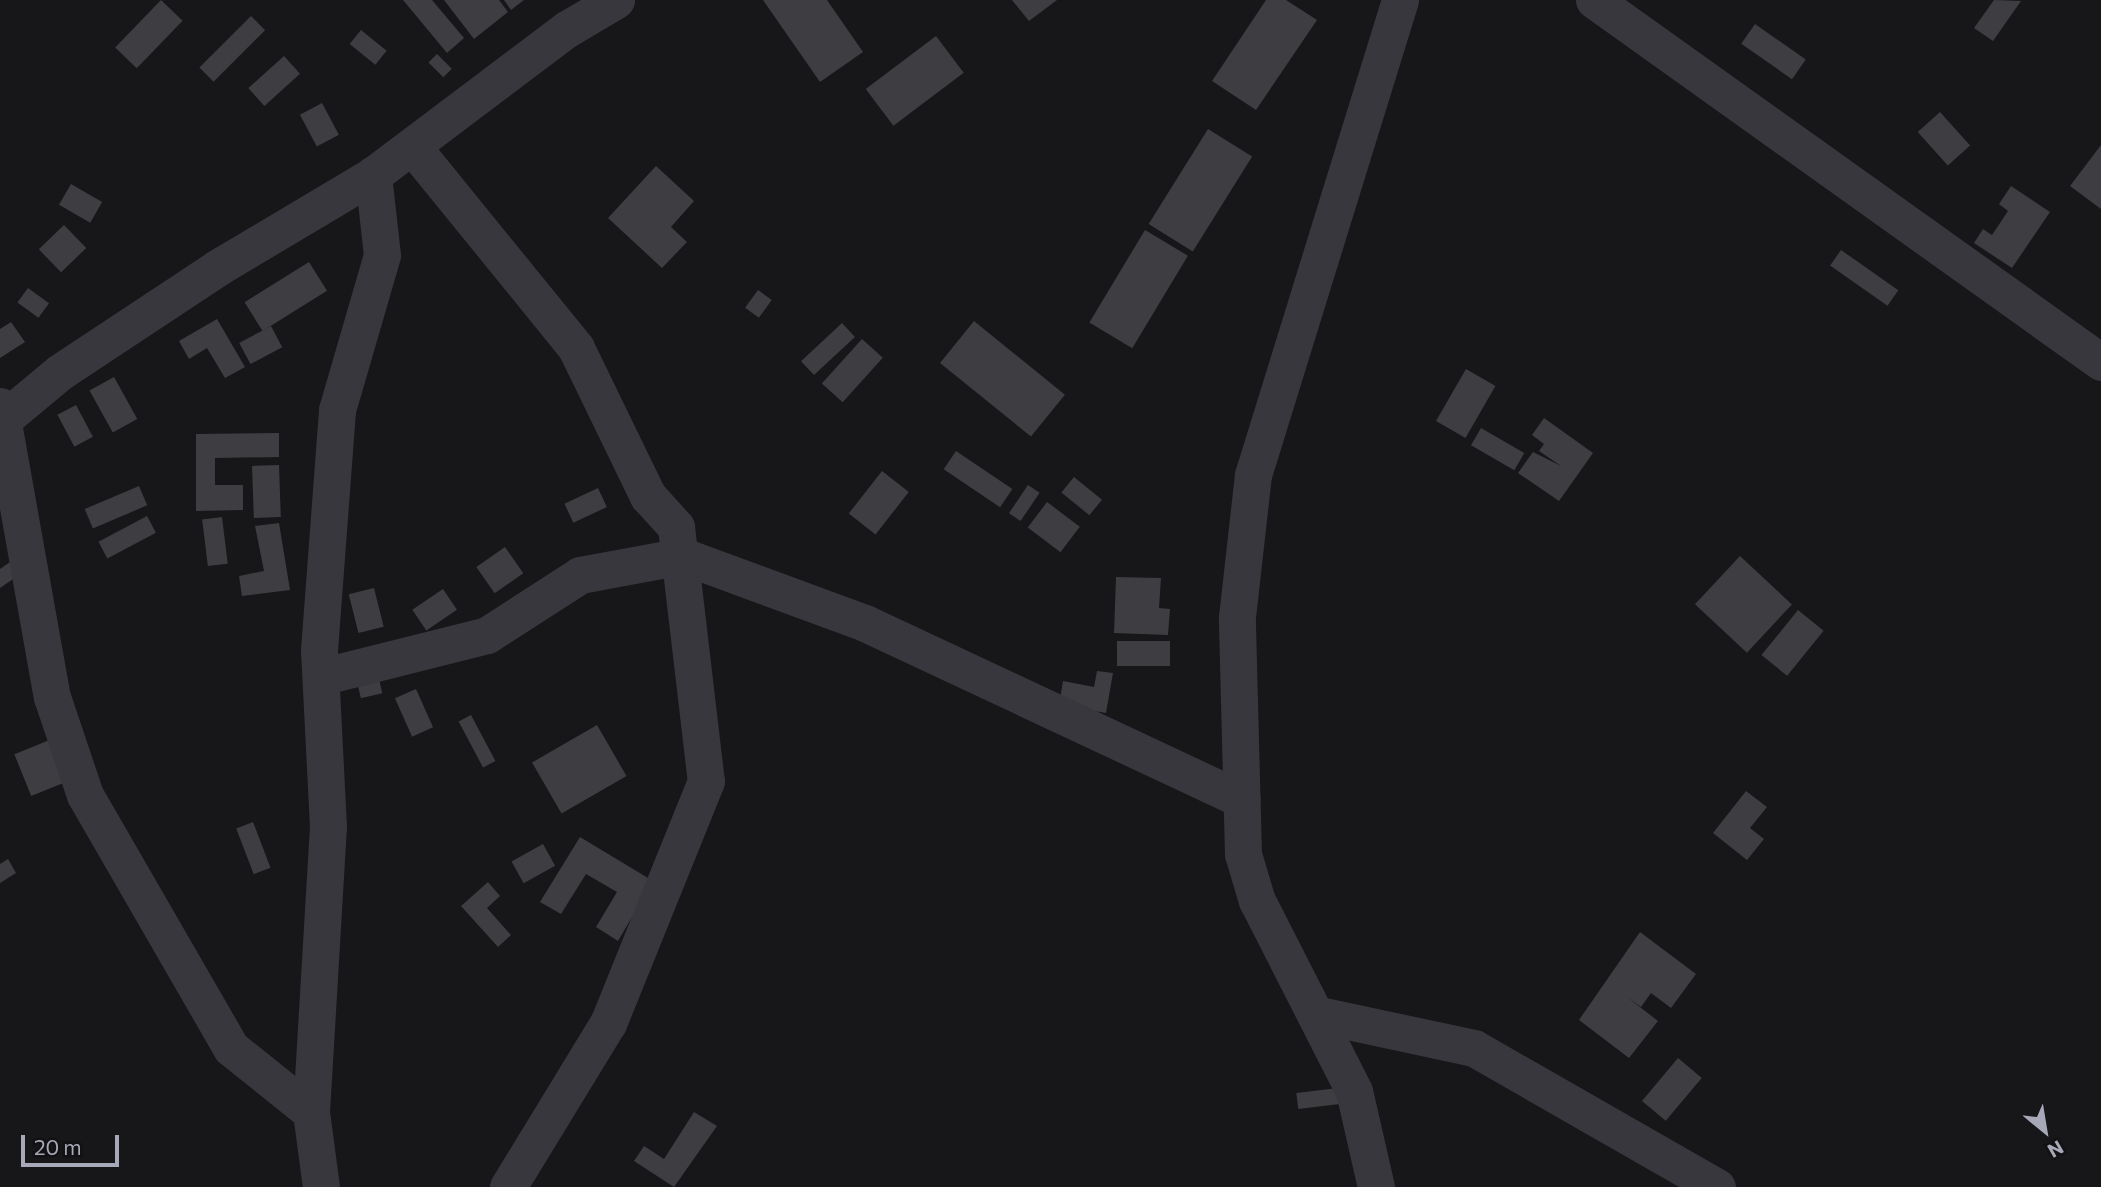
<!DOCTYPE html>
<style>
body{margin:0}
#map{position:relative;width:2101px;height:1187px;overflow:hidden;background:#171618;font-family:Commissioner,sans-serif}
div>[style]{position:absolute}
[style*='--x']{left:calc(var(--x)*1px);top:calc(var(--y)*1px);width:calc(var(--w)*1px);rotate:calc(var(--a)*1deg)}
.building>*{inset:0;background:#3e3d42;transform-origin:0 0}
.street>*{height:37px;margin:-18.5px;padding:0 18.5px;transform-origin:18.5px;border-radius:18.5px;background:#38373d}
span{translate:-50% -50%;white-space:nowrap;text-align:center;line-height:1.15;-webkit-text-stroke:5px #121113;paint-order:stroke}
.north{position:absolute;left:2010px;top:1096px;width:70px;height:70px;-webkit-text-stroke:5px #121113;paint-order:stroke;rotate:150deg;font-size:19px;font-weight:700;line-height:28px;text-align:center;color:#a8a9b8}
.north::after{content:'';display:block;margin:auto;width:24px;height:32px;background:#a8a9b8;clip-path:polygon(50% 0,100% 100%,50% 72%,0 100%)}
.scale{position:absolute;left:21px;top:1135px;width:98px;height:32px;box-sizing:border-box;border:4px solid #a8a9b8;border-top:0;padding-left:9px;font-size:21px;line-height:24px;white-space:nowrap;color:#a8a9b8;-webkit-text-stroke:5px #121113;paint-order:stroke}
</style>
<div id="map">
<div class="building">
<i style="left:161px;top:0;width:30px;height:66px;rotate:44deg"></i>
<i style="clip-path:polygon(403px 0,432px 0,464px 38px,447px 53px)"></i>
<i style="clip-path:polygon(444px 0,499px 0,508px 12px,474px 39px)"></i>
<i style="clip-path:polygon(504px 0,524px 0,511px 10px)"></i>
<i style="clip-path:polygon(763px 0,827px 0,863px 52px,820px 82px)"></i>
<i style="clip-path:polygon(1012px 0,1057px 0,1029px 21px)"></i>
<i style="clip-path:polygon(1266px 0,1286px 0,1317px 20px,1256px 110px,1212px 81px)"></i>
<i style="clip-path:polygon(1994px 0,2021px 1px,1993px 41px,1974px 28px)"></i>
<i style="left:251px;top:16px;width:20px;height:73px;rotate:45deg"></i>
<i style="left:1755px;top:24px;width:62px;height:24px;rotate:35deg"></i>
<i style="left:361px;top:30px;width:33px;height:18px;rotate:39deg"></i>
<i style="left:936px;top:36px;width:46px;height:88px;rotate:53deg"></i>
<i style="left:437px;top:54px;width:21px;height:12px;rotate:45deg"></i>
<i style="left:284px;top:56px;width:24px;height:48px;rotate:48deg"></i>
<i style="left:322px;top:103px;width:36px;height:25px;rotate:62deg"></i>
<i style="left:1940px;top:112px;width:45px;height:30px;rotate:48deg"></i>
<i style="left:1208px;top:129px;width:52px;height:112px;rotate:32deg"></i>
<i style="clip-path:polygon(2101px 145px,2101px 209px,2070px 186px)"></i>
<i style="clip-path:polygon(656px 166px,694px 201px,671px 227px,687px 242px,662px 268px,608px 218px)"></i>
<i style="left:71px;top:184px;width:36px;height:24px;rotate:30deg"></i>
<i style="clip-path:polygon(2011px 186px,2050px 212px,2012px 268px,1974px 243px,1983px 229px,1992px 235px,2008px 211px,1999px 204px)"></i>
<i style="left:64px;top:225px;width:32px;height:35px;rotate:46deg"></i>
<i style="left:1145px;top:230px;width:50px;height:108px;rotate:31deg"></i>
<i style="left:1841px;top:250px;width:70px;height:19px;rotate:35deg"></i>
<i style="left:309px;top:262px;width:34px;height:76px;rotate:58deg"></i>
<i style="left:28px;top:288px;width:26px;height:18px;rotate:36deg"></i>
<i style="left:758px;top:290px;width:17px;height:22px;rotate:36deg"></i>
<i style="clip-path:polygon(217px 319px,245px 367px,225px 378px,207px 348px,189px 359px,179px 341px)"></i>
<i style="left:974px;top:321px;width:117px;height:54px;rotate:39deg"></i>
<i style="clip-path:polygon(11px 322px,25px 342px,0 358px,0 329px)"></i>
<i style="left:842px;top:323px;width:19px;height:56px;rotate:47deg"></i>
<i style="left:271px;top:326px;width:24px;height:36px;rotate:62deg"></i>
<i style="left:862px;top:339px;width:28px;height:60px;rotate:42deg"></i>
<i style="left:1466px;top:369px;width:34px;height:60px;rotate:30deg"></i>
<i style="left:114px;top:377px;width:48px;height:28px;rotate:61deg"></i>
<i style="left:76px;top:405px;width:36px;height:21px;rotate:62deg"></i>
<i style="clip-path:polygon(1544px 418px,1593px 453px,1559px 501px,1518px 473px,1533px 452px,1561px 466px,1539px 451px,1544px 444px,1532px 435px)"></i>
<i style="left:1481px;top:428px;width:50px;height:20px;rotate:30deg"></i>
<i style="clip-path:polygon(279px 433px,279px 457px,215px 458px,215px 485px,243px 485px,243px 510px,196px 511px,196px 434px)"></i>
<i style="left:956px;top:451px;width:68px;height:22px;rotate:34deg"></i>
<i style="left:279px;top:465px;width:52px;height:27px;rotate:88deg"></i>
<i style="left:882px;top:471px;width:34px;height:54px;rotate:38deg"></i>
<i style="left:1074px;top:477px;width:36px;height:20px;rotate:39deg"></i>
<i style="left:1028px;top:485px;width:14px;height:34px;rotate:34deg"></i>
<i style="left:139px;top:486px;width:21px;height:59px;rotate:67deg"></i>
<i style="left:598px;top:488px;width:21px;height:37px;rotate:65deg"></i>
<i style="left:1047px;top:502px;width:41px;height:32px;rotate:37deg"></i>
<i style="left:147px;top:516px;width:19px;height:55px;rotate:62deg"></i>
<i style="left:222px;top:517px;width:47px;height:20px;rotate:83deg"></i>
<i style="clip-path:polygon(279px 523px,290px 590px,242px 596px,239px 576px,264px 571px,255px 526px)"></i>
<i style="left:505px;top:547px;width:32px;height:35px;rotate:55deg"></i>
<i style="left:1740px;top:556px;width:71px;height:66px;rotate:43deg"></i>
<i style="clip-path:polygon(10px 562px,19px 575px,0 588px,0 569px)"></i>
<i style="clip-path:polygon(1116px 577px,1161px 578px,1159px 608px,1170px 609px,1168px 635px,1114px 633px)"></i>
<i style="left:374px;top:588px;width:40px;height:26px;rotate:76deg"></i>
<i style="left:443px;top:589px;width:25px;height:37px;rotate:56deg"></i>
<i style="left:1798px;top:610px;width:33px;height:58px;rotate:39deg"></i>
<i style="left:1170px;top:641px;width:25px;height:53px;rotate:90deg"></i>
<i style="left:376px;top:666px;width:28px;height:22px;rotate:77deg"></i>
<i style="clip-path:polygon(1097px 671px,1113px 673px,1106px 713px,1059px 705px,1063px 681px,1094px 687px)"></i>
<i style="left:416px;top:689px;width:42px;height:23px;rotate:66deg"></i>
<i style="left:471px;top:715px;width:52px;height:14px;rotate:62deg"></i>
<i style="left:597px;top:725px;width:59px;height:75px;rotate:60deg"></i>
<i style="left:57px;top:737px;width:45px;height:46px;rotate:68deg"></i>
<i style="clip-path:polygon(1746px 791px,1767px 807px,1750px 828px,1764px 839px,1747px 860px,1713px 833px)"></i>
<i style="left:253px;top:822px;width:49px;height:18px;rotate:69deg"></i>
<i style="clip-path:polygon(580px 837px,653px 881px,618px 941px,596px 927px,617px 892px,586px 874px,561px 914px,540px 902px)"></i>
<i style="left:543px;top:844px;width:25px;height:36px;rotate:61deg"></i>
<i style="clip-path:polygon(8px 859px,16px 873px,0 883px,0 864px)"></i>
<i style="clip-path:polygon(488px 882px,500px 896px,487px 908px,511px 935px,498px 947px,461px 906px)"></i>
<i style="clip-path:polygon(1640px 932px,1696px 974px,1671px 1008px,1651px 993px,1641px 1007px,1627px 997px,1658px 1021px,1629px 1058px,1579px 1020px)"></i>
<i style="left:1678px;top:1058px;width:31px;height:56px;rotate:40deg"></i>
<i style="left:1338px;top:1088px;width:16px;height:42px;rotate:83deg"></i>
<i style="clip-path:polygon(694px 1112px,717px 1126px,674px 1187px,634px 1161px,644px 1146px,664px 1159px)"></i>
</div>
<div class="street">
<i style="--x:1594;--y:0;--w:623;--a:35.53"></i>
<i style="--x:412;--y:146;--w:260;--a:50.9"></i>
<i style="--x:576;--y:348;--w:165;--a:64.1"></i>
<i style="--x:648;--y:496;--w:42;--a:47.9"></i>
<i style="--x:676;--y:527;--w:256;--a:83.3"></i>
<i style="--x:706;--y:781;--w:261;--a:112"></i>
<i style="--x:608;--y:1023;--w:192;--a:121.4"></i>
<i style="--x:0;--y:406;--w:296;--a:79.9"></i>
<i style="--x:52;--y:697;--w:103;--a:71.4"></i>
<i style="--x:85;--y:795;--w:292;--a:60"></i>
<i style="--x:231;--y:1048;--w:102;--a:38.7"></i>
<i style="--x:0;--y:422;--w:78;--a:-39.8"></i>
<i style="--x:60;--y:372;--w:188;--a:-33.5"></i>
<i style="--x:217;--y:268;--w:182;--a:-30.8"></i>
<i style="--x:373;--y:175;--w:243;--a:-37"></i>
<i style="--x:567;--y:29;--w:57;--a:-30.6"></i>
<i style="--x:324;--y:676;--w:168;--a:-14.1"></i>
<i style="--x:487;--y:635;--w:111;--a:-32.8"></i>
<i style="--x:580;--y:575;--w:105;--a:-10.5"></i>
<i style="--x:683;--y:556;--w:194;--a:20.2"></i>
<i style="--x:865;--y:623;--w:416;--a:25.1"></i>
<i style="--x:1315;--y:1014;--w:163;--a:12.1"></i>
<i style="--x:1474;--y:1048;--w:280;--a:29.8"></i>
<i style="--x:321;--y:1187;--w:76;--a:-97.6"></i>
<i style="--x:311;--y:1112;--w:286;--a:-86.6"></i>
<i style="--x:328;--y:827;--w:177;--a:-92.9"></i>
<i style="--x:319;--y:650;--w:241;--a:-85.7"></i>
<i style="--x:337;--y:410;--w:161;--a:-73.8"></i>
<i style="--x:382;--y:255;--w:81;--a:-96.4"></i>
<i style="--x:1376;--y:1187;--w:98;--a:-102.9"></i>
<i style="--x:1354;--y:1091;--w:213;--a:-117"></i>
<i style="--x:1257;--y:901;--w:49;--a:-106.6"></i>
<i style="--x:1243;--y:854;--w:237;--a:-91.5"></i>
<i style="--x:1237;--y:617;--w:143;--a:-83.6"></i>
<i style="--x:1253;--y:475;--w:497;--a:-72.8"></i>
</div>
<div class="north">N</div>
<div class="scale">20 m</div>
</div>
